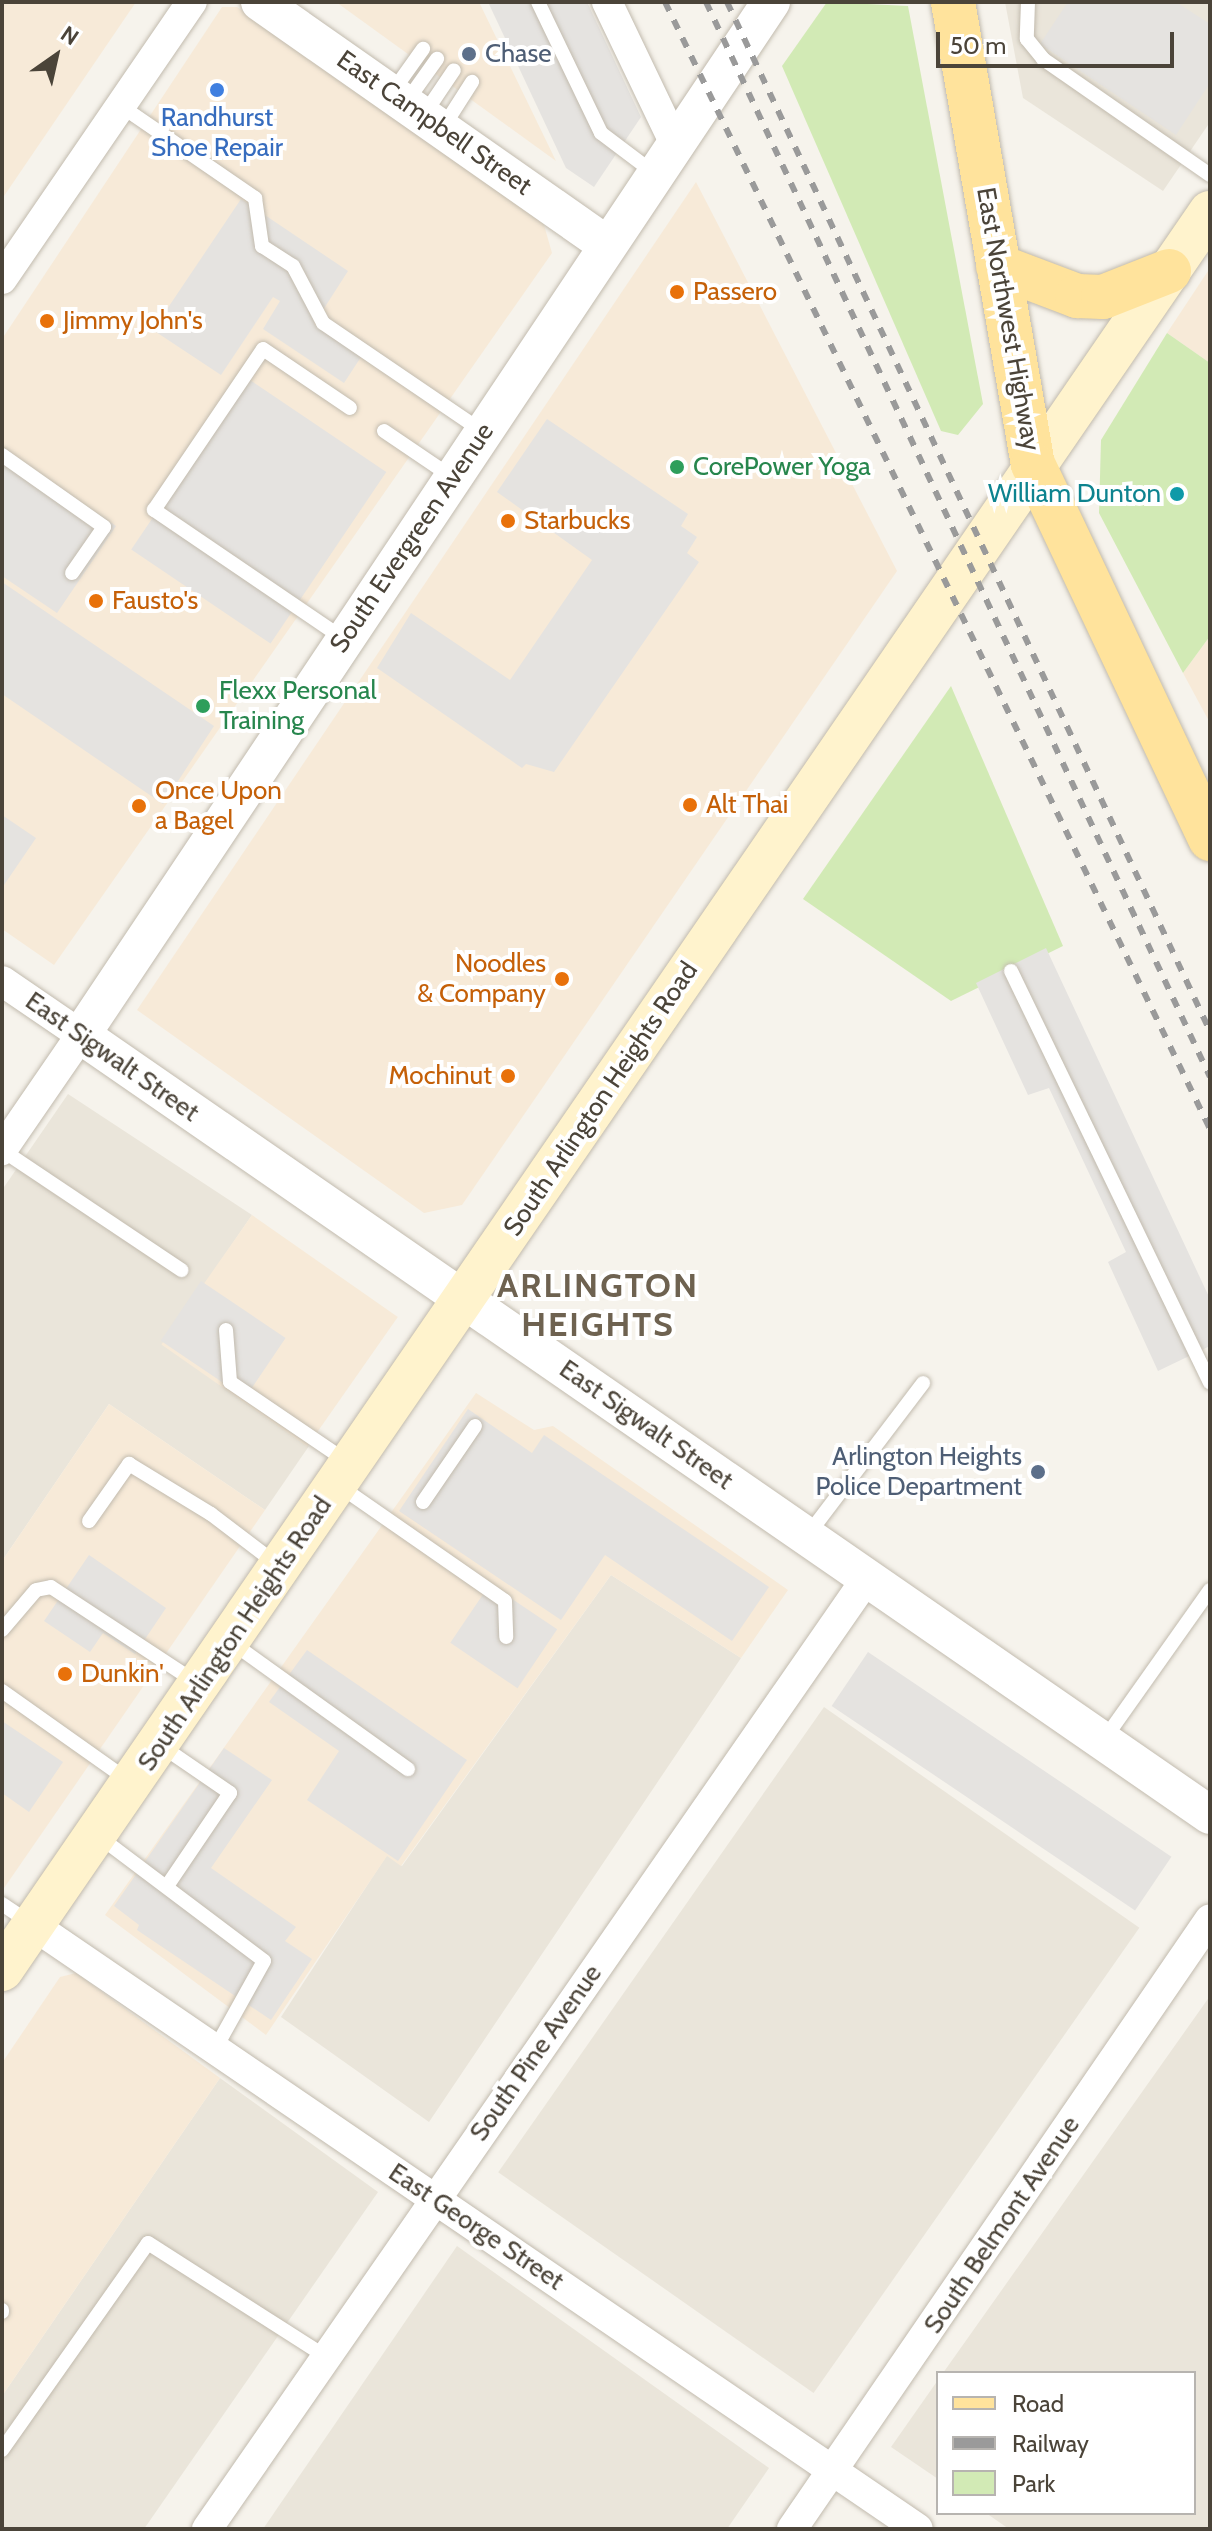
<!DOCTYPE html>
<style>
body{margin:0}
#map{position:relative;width:1212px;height:2531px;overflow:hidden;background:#f6f3ec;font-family:Cabin,sans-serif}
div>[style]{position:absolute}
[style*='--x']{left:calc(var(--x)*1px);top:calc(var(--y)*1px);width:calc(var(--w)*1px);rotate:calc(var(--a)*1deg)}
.residential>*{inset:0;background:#eae5da;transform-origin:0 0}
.commercial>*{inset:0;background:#f7ead8;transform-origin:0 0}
.green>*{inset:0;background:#d2eab5}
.parking>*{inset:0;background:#e5e3e0;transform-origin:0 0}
.roads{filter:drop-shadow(0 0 2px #c2bbae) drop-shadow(0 0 2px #c2bbae)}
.service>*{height:14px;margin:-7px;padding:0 7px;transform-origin:7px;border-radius:7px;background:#fff}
.minor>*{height:30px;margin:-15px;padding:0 15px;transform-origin:15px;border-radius:15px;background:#fff}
.tertiary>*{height:38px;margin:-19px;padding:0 19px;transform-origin:19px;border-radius:19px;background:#fff}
.secondary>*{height:42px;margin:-21px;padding:0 21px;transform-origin:21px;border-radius:21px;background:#fff3cd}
.primary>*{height:44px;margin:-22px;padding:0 22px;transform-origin:22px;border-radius:22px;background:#ffe39c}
.rail>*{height:6px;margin-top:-3px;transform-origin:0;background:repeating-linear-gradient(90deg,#9a9a9a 0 10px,transparent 0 20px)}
.dots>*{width:22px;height:22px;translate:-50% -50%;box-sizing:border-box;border:4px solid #fff;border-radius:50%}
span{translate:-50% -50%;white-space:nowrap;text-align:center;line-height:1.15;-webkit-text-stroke:8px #fff;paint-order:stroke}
.service-label{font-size:26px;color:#4e5e75}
.left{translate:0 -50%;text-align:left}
.right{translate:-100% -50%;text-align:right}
.shop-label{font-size:26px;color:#366cbe}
.street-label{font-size:26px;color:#4b4439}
.food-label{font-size:26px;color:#c56008}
.leisure-label{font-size:26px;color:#27864d}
.culture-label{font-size:26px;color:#0d838f}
.district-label{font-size:34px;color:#6e6250;font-weight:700;letter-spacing:2px}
.frame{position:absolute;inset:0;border:4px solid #4b4439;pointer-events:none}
.legend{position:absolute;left:936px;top:2371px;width:260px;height:144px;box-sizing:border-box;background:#fff;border:2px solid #b7b4b0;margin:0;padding:10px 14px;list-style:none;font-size:24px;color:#4b4439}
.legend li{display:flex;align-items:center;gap:16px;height:40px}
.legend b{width:40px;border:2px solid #b7b4b0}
.north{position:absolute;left:16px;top:16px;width:80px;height:80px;-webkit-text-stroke:6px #fff;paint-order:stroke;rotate:34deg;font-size:22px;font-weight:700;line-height:32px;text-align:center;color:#4b4439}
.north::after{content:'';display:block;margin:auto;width:28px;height:36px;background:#4b4439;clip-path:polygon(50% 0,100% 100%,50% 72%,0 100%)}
.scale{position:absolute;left:936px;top:32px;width:238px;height:36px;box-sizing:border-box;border:4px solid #4b4439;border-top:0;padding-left:10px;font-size:24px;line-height:28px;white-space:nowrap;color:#4b4439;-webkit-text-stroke:6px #fff;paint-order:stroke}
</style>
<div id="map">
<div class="residential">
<i style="clip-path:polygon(1005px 2px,1210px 2px,1210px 122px,1163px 191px,1023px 98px)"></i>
<i style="clip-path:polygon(68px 1094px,252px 1215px,163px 1345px,309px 1446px,265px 1510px,109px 1404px,2px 1561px,2px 1190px)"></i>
<i style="clip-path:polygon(611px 1575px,741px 1658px,429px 2122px,281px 2017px,387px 1855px,402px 1866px)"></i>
<i style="left:824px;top:1707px;width:385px;height:568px;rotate:35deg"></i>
<i style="clip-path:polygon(1210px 1996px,1210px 2529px,1009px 2529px,986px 2513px,1194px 2513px,1194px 2373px,943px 2373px)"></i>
<i style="clip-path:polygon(220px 2078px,378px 2192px,144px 2529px,2px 2529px,2px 2396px)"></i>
<i style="clip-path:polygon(457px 2246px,769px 2468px,727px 2529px,263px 2529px)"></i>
<i style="clip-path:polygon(938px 2380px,938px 2479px,891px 2447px)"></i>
</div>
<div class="commercial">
<i style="clip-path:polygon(2px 2px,136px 2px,2px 199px)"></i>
<i style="clip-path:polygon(336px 2px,479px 2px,556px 161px)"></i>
<i style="clip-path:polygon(222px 7px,237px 7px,542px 218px,552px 253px,54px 965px,2px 929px,2px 339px)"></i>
<i style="clip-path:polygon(696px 182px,897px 571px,462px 1205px,424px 1213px,137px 1010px)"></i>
<i style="clip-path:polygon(1210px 268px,1210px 363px,1167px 333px)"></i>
<i style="clip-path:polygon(1210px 636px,1210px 723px,1183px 673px)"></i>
<i style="left:252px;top:1215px;width:178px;height:158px;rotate:35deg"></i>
<i style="clip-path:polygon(476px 1393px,534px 1430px,553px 1426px,788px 1590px,741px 1658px,611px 1575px,401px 1866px,387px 1856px,266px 2035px,105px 1915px)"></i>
<i style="clip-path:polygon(109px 1404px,265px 1510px,2px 1891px,2px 1561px)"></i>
<i style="clip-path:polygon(76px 1973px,220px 2078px,2px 2396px,2px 2063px,60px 1977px)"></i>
</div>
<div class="green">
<i style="clip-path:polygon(827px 2px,908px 6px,983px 404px,958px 435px,941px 431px,782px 66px)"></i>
<i style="clip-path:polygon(1167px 333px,1210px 363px,1210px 636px,1183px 673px,1099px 513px,1101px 440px)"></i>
<i style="clip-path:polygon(951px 686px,1063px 946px,951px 1001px,803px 899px)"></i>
</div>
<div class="parking">
<i style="clip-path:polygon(488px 2px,587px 2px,641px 117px,594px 187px,566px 168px)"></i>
<i style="clip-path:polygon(1068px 2px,1176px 2px,1210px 24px,1210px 83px,1176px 135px,1040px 44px)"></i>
<i style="clip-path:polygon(241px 199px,348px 271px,314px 324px,361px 357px,344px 383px,263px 329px,280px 301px,273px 297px,221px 375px,153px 330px)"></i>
<i style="left:247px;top:378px;width:168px;height:207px;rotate:34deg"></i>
<i style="clip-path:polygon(547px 419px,688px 514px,681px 526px,697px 537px,687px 553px,699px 562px,554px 772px,526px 764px,522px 768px,377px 668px,411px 613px,510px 680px,592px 560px,497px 492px)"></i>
<i style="clip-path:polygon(2px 448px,116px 526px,57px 613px,2px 576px)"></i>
<i style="clip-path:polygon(2px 582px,214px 726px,163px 804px,2px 694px)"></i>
<i style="clip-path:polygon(2px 815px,36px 838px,2px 888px)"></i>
<i style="clip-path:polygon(1046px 948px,1210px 1299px,1210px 1346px,1158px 1371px,1108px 1262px,1126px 1252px,1049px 1088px,1028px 1095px,976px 983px)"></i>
<i style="left:201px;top:1281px;width:102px;height:72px;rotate:34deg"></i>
<i style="clip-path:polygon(468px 1409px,532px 1453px,544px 1435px,769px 1587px,732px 1641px,605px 1555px,561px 1620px,399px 1511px)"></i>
<i style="clip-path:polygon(89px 1555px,166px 1608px,135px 1654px,103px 1633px,90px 1652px,44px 1621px)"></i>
<i style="left:490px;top:1584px;width:81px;height:71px;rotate:34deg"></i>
<i style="clip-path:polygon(307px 1650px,467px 1760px,398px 1861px,307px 1800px,339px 1751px,269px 1702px)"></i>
<i style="left:868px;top:1652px;width:366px;height:65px;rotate:34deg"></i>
<i style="clip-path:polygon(2px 1721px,63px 1762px,29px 1812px,2px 1793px)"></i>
<i style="clip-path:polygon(224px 1748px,272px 1780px,211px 1868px,296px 1927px,285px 1941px,312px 1959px,271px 2020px,137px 1930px,139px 1925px,114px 1906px)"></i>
</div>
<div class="roads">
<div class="service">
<i style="--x:538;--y:2;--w:145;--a:64.3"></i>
<i style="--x:601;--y:133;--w:66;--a:37"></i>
<i style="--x:1028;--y:2;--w:37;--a:92"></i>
<i style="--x:1027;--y:39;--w:26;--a:51"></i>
<i style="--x:1043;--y:59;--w:203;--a:34.8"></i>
<i style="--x:393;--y:91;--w:52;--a:-54.5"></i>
<i style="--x:407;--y:101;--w:52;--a:-54.5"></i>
<i style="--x:121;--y:106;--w:163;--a:34.5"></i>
<i style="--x:255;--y:198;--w:49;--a:81.7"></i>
<i style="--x:262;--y:246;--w:37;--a:33"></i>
<i style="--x:293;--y:266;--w:64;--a:62.2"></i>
<i style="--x:323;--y:323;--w:192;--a:34.2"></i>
<i style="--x:423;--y:116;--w:55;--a:-56"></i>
<i style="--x:442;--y:129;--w:56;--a:-57.4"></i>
<i style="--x:384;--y:431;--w:82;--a:34.1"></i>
<i style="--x:2;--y:455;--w:125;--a:35.2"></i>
<i style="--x:104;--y:527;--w:56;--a:124.8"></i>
<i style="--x:344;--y:639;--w:230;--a:-145.8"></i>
<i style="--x:154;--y:510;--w:194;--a:-55.9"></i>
<i style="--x:263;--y:349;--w:105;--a:34.1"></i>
<i style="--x:1011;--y:971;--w:457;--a:64.2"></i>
<i style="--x:2;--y:1150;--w:216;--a:33.8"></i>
<i style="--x:226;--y:1330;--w:52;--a:85.6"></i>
<i style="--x:230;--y:1382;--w:144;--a:34.2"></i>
<i style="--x:338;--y:1485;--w:203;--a:34.8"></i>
<i style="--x:505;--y:1601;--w:36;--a:88"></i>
<i style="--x:423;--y:1502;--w:92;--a:-55.6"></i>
<i style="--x:89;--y:1521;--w:70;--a:-54.9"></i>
<i style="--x:129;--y:1464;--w:96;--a:31.4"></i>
<i style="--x:211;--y:1514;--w:84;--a:37.3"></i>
<i style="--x:807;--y:1536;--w:192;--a:-52.8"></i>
<i style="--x:2;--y:1630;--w:52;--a:-49.6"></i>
<i style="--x:36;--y:1590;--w:15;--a:-11"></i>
<i style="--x:51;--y:1587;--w:175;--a:33.3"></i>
<i style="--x:231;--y:1642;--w:218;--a:35.7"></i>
<i style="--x:2;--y:1691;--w:156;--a:35.3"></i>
<i style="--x:1103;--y:1741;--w:185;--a:-54.7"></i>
<i style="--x:160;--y:1745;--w:85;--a:34.4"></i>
<i style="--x:230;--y:1793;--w:112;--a:124.1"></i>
<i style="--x:97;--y:1835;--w:209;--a:37"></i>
<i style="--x:264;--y:1961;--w:101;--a:119.1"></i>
<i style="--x:2;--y:1904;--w:34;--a:34"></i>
<i style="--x:2;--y:2310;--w:2;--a:90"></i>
<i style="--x:2;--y:2450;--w:253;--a:-54.8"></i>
<i style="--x:148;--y:2243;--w:211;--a:32.6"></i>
</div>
<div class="minor">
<i style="--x:607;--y:2;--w:157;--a:64.4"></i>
<i style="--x:2;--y:279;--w:336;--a:-55.6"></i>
<i style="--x:2;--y:981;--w:96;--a:34.4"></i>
<i style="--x:81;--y:1035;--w:140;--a:124.5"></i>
<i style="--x:33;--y:1925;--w:1071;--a:34.31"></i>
<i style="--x:207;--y:2529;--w:1158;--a:-55.24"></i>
<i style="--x:792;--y:2529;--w:739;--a:-55.58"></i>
</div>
<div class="tertiary">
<i style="--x:260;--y:2;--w:424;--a:35"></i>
<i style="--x:771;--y:2;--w:1242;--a:123.74"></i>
<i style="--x:81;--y:1035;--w:1372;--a:34.64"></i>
</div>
<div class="secondary">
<i style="--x:2;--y:1970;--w:2133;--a:-55.51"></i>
</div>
<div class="primary">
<i style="--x:953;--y:2;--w:469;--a:80.2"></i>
<i style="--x:1033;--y:464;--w:415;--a:64.7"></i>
<i style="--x:998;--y:266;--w:85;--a:20.8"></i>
<i style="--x:1077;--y:296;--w:26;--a:2"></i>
<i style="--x:1103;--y:297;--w:71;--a:-21.5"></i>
</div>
</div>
<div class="rail">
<i style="--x:665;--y:2;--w:1252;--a:64.19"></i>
<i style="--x:706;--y:2;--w:1187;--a:64.88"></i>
<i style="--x:727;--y:2;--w:1137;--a:64.86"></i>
</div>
<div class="dots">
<i style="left:469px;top:54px;background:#5c6f8a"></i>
<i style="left:217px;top:90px;background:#3f7fe0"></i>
<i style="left:677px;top:292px;background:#e8710a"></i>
<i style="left:47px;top:321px;background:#e8710a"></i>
<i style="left:677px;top:467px;background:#2e9e5b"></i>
<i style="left:1177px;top:494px;background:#0f9aa8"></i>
<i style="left:508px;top:521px;background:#e8710a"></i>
<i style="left:96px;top:601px;background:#e8710a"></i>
<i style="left:203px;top:706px;background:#2e9e5b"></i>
<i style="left:690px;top:805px;background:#e8710a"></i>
<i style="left:139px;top:806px;background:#e8710a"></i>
<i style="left:562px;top:979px;background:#e8710a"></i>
<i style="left:508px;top:1076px;background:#e8710a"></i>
<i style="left:1038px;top:1472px;background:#5c6f8a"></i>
<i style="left:65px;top:1674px;background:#e8710a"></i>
</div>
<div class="service-label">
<span class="left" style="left:485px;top:54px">Chase</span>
<span class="right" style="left:1022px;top:1472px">Arlington Heights<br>Police Department</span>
</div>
<div class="shop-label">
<span style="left:217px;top:133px">Randhurst<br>Shoe Repair</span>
</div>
<div class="street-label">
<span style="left:434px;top:123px;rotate:35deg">East Campbell Street</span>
<span style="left:1008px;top:319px;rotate:80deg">East Northwest Highway</span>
<span style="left:412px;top:538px;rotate:-56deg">South Evergreen Avenue</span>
<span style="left:112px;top:1057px;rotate:35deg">East Sigwalt Street</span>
<span style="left:601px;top:1099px;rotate:-56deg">South Arlington Heights Road</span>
<span style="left:646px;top:1425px;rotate:35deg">East Sigwalt Street</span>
<span style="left:235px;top:1634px;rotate:-56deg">South Arlington Heights Road</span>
<span style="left:536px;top:2053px;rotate:-55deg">South Pine Avenue</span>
<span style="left:1002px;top:2225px;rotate:-56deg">South Belmont Avenue</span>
<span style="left:476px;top:2227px;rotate:34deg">East George Street</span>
</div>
<div class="food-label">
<span class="left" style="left:693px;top:292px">Passero</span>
<span class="left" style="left:63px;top:321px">Jimmy John's</span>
<span class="left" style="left:524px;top:521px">Starbucks</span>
<span class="left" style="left:112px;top:601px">Fausto's</span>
<span class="left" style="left:155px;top:806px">Once Upon<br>a Bagel</span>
<span class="left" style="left:706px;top:805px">Alt Thai</span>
<span class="right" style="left:546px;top:979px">Noodles<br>&amp; Company</span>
<span class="right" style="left:492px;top:1076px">Mochinut</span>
<span class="left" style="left:81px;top:1674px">Dunkin'</span>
</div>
<div class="leisure-label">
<span class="left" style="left:693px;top:467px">CorePower Yoga</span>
<span class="left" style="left:219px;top:706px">Flexx Personal<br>Training</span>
</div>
<div class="culture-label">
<span class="right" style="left:1161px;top:494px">William Dunton</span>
</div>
<div class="district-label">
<span style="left:598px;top:1305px">ARLINGTON<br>HEIGHTS</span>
</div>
<div class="frame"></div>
<ul class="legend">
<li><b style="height:10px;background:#ffe39c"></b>Road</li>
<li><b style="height:10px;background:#9a9a9a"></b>Railway</li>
<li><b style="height:22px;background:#d2eab5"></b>Park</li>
</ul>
<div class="north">N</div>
<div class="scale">50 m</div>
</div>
